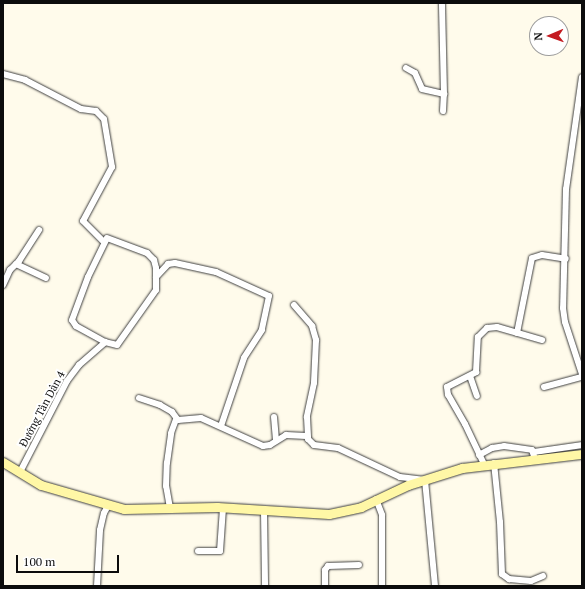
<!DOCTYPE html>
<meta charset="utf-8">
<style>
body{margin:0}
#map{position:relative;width:585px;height:589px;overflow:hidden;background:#fffbeb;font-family:"PT Serif",serif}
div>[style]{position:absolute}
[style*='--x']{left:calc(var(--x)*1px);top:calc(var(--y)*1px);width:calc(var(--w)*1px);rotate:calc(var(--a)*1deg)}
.roads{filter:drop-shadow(0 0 1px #3f3f3f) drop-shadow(0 0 1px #3f3f3f)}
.street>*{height:6px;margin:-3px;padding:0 3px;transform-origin:3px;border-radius:3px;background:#fff}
.secondary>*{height:9px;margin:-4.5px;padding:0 4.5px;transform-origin:4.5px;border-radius:4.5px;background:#fff7a6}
span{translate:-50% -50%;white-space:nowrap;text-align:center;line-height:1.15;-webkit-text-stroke:4px #fff;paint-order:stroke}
.street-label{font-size:11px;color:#0c0c0c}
.frame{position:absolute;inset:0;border:4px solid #0c0c0c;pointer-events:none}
.north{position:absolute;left:529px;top:16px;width:40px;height:40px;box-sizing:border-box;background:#fff;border:1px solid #9e9e9e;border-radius:50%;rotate:268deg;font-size:11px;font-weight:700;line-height:16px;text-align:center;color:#0c0c0c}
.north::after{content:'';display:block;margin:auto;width:14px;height:18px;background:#c41b21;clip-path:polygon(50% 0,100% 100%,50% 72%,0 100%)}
.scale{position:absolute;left:16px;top:555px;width:103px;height:18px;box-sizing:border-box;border:2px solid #0c0c0c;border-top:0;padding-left:5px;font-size:12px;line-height:14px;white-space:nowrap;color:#0c0c0c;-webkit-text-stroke:3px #fff;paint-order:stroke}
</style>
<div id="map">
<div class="roads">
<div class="street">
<i style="--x:406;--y:68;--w:10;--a:29"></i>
<i style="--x:415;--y:73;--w:17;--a:66"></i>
<i style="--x:422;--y:89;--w:23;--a:13"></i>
<i style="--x:444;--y:94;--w:91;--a:-91.3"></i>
<i style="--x:3;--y:74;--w:23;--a:15"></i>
<i style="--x:25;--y:80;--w:63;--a:27.4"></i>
<i style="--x:81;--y:109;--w:15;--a:8"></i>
<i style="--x:96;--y:111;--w:11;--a:45"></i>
<i style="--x:104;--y:119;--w:49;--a:80.5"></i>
<i style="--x:112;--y:167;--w:61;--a:118.2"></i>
<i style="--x:83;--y:221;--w:28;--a:45"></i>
<i style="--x:582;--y:77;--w:113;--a:98.1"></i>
<i style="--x:566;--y:189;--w:119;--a:91.4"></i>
<i style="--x:563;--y:308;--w:14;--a:82"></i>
<i style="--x:565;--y:322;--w:55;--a:71.9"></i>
<i style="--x:443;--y:111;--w:17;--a:-87"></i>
<i style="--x:107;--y:238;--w:43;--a:20.6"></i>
<i style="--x:147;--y:253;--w:10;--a:45"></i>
<i style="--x:154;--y:260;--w:8;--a:76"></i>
<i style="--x:156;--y:268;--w:22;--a:90"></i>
<i style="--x:156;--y:290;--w:67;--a:125.3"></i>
<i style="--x:117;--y:345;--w:12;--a:-166"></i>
<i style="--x:105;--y:342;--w:33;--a:-151"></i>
<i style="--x:76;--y:326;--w:7;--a:-124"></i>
<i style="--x:72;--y:320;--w:46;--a:-69.6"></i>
<i style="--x:88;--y:277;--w:43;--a:-64"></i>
<i style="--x:16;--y:264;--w:33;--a:25"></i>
<i style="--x:156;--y:277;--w:18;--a:-47"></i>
<i style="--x:168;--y:264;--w:7;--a:-8"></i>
<i style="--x:175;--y:263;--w:42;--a:12.4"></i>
<i style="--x:216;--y:272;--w:58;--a:24.4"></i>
<i style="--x:269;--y:296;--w:35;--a:102"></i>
<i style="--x:262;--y:330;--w:33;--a:123"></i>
<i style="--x:244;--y:358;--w:72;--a:108.7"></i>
<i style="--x:3;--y:285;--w:17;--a:-65"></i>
<i style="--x:10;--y:270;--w:13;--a:-45"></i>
<i style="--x:19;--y:261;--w:37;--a:-57"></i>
<i style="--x:294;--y:305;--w:28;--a:49"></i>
<i style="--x:312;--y:326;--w:15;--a:74"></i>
<i style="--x:316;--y:340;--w:43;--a:92.7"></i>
<i style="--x:314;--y:383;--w:35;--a:102"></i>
<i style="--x:307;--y:417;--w:22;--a:87"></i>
<i style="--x:308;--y:439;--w:8;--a:45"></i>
<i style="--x:314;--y:445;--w:24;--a:7"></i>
<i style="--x:338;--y:448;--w:68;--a:25.1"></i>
<i style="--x:400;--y:477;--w:25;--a:7"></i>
<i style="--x:425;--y:480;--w:106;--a:84.6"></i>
<i style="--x:517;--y:333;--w:76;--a:-78.7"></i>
<i style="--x:532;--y:258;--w:10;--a:-17"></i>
<i style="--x:542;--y:255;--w:24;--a:9"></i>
<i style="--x:470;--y:376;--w:21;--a:71"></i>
<i style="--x:544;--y:387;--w:39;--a:-15"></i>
<i style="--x:139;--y:398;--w:22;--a:18"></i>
<i style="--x:160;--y:405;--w:14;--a:30"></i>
<i style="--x:172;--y:412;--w:10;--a:53"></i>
<i style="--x:178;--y:420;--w:23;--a:-5"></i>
<i style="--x:201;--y:418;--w:68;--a:24.3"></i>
<i style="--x:263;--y:446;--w:7;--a:-8"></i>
<i style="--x:270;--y:445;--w:19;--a:-32"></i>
<i style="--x:286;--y:435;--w:20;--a:3"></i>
<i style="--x:274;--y:417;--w:22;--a:85"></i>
<i style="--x:534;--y:452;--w:49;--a:-8.3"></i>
<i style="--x:479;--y:455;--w:15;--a:-28"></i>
<i style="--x:492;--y:448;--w:12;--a:-9"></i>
<i style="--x:504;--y:446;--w:28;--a:8"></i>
<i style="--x:532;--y:450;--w:9;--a:72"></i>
<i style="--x:494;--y:463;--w:59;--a:84.2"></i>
<i style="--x:500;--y:522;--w:52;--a:87.8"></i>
<i style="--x:502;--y:574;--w:9;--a:36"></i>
<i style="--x:509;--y:579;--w:22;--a:5"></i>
<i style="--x:531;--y:581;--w:13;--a:-23"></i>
<i style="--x:484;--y:464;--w:44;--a:-115.4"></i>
<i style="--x:465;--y:424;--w:34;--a:-120"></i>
<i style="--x:448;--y:395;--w:8;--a:-97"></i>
<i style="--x:447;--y:387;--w:33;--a:-27"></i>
<i style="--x:476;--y:372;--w:35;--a:-87"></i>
<i style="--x:478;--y:337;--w:13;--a:-45"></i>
<i style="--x:487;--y:328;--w:10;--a:-6"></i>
<i style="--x:497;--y:327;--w:47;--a:16.1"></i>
<i style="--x:20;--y:472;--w:102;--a:-62.7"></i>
<i style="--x:67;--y:381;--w:20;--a:-53"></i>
<i style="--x:79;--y:365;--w:35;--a:-41"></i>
<i style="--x:376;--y:499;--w:17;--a:69"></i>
<i style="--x:382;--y:515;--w:71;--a:90"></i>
<i style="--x:170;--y:508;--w:22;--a:-100"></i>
<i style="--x:166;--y:486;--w:23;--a:-88"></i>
<i style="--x:167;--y:463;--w:30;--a:-82"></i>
<i style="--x:171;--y:433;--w:15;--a:-70"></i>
<i style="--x:264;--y:511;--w:75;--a:89.2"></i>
<i style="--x:198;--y:551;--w:22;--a:0"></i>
<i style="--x:220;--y:551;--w:43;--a:-86"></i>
<i style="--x:97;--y:586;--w:56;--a:-86.9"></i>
<i style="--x:100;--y:530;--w:17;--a:-77"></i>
<i style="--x:104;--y:513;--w:10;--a:-61"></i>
<i style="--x:325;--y:586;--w:16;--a:-90"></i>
<i style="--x:325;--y:570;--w:5;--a:-53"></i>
<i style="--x:328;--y:566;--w:31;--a:-2"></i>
</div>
<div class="secondary">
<i style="--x:3;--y:462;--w:44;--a:31.2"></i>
<i style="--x:41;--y:485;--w:86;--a:16.1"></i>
<i style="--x:124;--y:509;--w:93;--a:-1.2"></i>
<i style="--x:217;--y:507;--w:112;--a:3.6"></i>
<i style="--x:329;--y:514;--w:33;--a:-12"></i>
<i style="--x:361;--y:507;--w:52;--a:-25.1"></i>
<i style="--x:408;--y:485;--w:57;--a:-17.5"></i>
<i style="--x:462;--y:468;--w:121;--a:-6.7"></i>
</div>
</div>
<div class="street-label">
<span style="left:42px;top:409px;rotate:-62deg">Đướng Tân Dân 4</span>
</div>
<div class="frame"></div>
<div class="north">N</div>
<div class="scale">100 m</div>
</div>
